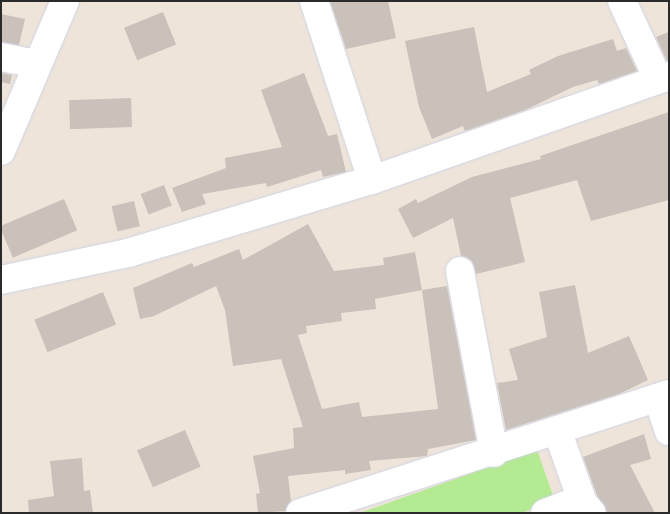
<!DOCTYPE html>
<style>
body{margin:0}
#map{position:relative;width:670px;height:514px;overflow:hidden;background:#eee4da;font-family:"DejaVu Sans",sans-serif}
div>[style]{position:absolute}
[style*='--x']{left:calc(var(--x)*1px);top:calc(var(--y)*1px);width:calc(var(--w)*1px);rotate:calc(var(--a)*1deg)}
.green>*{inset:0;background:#b4ea91}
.building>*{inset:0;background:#c9c1ba;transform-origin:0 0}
.roads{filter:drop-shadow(0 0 1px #cfd4e5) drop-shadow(0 0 1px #cfd4e5)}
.minor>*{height:28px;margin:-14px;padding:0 14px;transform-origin:14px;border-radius:14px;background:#fff}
span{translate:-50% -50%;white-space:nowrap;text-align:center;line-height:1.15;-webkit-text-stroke:4px #fff;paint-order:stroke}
.frame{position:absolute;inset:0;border:2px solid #2a2a2a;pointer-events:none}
</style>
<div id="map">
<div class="green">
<i style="clip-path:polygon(537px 450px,555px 501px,521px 513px,360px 513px)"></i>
</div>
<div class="building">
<i style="clip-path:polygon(330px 1px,388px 1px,396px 38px,346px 49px)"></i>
<i style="left:163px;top:12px;width:35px;height:42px;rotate:68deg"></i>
<i style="clip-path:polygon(1px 14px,25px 19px,19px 45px,1px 42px)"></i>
<i style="clip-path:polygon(474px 27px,487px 92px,531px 74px,529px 70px,558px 56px,613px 39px,617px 51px,626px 48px,637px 71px,599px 84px,597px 80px,573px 87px,525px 110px,465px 131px,463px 126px,432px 139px,419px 107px,405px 41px)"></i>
<i style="clip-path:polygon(669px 32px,669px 61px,667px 61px,656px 37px)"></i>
<i style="clip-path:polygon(1px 73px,12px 75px,10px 84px,1px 82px)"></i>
<i style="clip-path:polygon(304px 73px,328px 136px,337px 134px,346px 172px,323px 177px,321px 170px,267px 187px,266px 183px,202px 194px,206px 204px,182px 212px,172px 188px,226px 168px,225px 158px,282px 147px,261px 90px)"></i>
<i style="left:131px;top:98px;width:29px;height:62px;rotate:88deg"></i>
<i style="clip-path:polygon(669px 112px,669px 200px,591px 221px,577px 180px,510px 198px,525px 262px,476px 274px,472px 261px,461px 256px,453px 218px,413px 238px,398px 209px,416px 199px,418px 203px,472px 177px,541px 159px,540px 156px)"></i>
<i style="left:164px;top:185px;width:22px;height:25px;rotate:69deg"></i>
<i style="left:64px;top:199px;width:34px;height:70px;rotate:67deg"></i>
<i style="left:134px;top:201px;width:26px;height:23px;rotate:77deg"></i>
<i style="clip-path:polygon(evenodd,308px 224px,334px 271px,384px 265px,383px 258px,415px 252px,422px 290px,447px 286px,476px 440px,428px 449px,427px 456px,369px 461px,371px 470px,345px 474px,345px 470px,288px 476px,291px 501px,285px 511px,258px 513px,256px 494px,260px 493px,253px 456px,294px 448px,293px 428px,303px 427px,281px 359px,233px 366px,225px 310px,216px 286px,154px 316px,140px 319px,133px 288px,192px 263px,194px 267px,239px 249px,243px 260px,308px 224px,422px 290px,438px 409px,362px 417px,359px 402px,322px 409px,298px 335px,307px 333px,306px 326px,342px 321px,341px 313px,376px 309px,375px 299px,422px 290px)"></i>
<i style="clip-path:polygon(575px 285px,588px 353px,629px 336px,648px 380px,619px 394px,506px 430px,497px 383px,518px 380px,509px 349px,547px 337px,539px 292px)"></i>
<i style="left:103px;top:292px;width:35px;height:74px;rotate:68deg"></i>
<i style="left:185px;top:430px;width:40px;height:52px;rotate:67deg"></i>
<i style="clip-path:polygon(644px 434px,651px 459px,630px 465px,655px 513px,607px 513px,597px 495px,583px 457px)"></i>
<i style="clip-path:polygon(82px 458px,84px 491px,90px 490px,93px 513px,29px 513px,28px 500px,54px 496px,50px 461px)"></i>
</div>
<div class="roads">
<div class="minor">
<i style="--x:314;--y:1;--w:188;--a:72"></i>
<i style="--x:622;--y:1;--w:86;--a:65.2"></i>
<i style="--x:1;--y:57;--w:36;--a:11"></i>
<i style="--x:1;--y:151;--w:163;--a:-66.9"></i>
<i style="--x:460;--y:271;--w:185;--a:79.4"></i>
<i style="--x:1;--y:280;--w:130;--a:-12"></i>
<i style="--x:128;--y:253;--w:255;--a:-16.7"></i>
<i style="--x:372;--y:180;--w:315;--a:-19.3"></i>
<i style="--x:658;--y:398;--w:35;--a:72"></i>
<i style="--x:557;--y:430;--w:77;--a:70.4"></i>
<i style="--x:300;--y:513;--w:388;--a:-17.9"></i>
<i style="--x:545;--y:513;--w:31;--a:-21"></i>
<i style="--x:574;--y:502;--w:9;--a:6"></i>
<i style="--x:583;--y:503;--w:13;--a:48"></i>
</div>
</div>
<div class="frame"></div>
</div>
